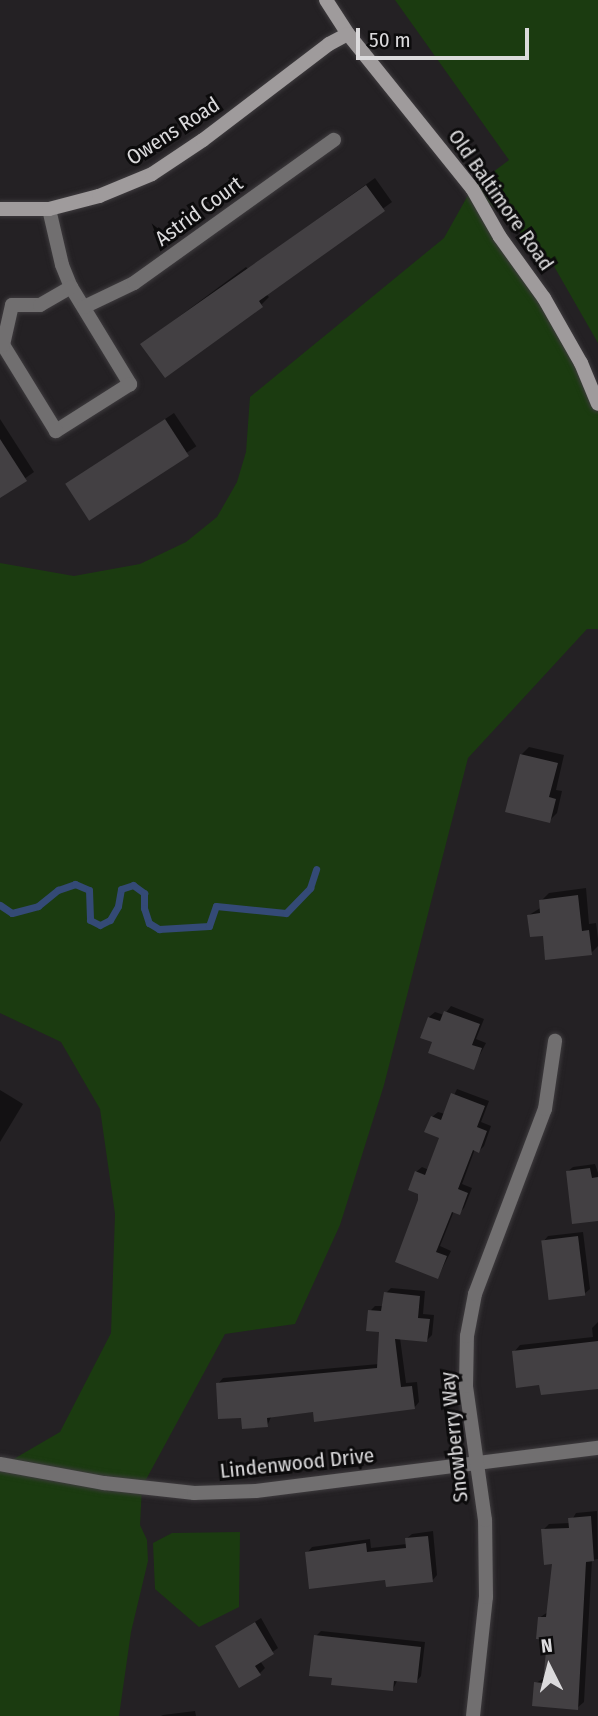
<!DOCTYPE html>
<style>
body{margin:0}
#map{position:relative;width:598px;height:1716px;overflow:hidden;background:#242124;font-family:"Fira Sans Condensed",sans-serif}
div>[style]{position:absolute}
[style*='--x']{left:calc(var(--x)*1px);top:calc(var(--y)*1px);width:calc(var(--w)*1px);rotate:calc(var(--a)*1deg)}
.green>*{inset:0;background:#1b3b10}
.shadow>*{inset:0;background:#0007;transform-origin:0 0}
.stream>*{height:7px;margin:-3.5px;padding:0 3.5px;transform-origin:3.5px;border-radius:3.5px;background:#344a76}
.building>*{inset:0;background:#434043;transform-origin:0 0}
.roads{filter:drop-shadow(0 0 2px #3e3b3e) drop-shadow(0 0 2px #3e3b3e)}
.street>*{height:14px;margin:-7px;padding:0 7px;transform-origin:7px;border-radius:7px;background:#716f70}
.secondary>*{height:14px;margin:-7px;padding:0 7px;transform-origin:7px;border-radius:7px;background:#9f9b9c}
span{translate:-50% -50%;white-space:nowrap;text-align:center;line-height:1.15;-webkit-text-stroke:6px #0c0b0c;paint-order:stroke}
.street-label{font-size:21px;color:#dbdadc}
.north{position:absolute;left:514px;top:1632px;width:70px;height:70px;-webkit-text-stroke:5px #0c0b0c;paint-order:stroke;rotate:354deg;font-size:19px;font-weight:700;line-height:28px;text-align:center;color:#dbdadc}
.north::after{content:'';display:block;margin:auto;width:24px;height:32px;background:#dbdadc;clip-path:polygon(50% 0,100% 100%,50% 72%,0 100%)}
.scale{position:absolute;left:356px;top:28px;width:173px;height:32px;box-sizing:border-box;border:4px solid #dbdadc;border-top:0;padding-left:9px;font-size:21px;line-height:24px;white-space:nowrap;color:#dbdadc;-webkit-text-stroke:5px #0c0b0c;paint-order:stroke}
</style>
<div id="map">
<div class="green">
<i style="clip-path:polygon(395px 0,598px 0,598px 343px,551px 261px,475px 190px,544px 298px,598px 404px,598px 629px,587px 629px,468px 758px,384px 1085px,340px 1225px,295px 1324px,225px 1334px,142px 1487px,140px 1525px,147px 1540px,148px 1561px,131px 1632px,119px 1716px,0 1716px,0 1467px,60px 1432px,111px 1333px,115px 1214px,100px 1109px,61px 1042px,0 1013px,0 563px,74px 576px,140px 564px,186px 542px,217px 517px,237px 482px,246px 452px,250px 397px,444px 238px,472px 188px,509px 160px)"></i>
<i style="clip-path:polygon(240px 1532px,239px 1607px,199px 1627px,155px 1589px,153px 1543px,172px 1533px)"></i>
</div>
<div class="shadow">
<i style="clip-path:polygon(375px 178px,392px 202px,266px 294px,269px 297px,261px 305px,142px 344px,246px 267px,248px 269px)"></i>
<i style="left:174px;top:413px;width:40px;height:128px;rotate:56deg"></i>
<i style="clip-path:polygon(0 419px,34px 472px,0 496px)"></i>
<i style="clip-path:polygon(529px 747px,564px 755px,556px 790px,562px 791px,557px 813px,549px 821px,521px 755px)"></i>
<i style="clip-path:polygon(586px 888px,589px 924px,596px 923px,598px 939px,598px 946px,591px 953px,544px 934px,529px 915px,542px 907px,541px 901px,549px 893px)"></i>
<i style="clip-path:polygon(451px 1006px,484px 1019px,476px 1039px,486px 1043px,473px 1068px,434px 1041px,429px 1017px,435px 1012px,444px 1015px)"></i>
<i style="clip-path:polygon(457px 1089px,489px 1101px,481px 1122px,491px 1126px,484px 1146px,479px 1151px,475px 1149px,462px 1184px,472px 1188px,464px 1208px,459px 1213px,454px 1211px,440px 1246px,451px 1251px,438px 1277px,416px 1172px,422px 1167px,429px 1170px,442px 1137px,432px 1117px,438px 1112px,445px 1114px)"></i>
<i style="clip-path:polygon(0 1090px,23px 1104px,0 1142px)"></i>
<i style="clip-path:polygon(595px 1164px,598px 1173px,598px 1219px,567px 1172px,573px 1167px)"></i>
<i style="clip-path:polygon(583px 1232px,590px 1289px,584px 1294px,543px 1242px,548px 1236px)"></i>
<i style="clip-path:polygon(391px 1288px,425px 1291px,423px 1314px,434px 1315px,432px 1335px,427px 1340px,400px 1338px,406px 1383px,417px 1382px,419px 1402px,414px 1408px,315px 1410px,272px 1415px,267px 1426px,243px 1416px,218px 1384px,223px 1378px,379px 1364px,381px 1330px,370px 1311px,375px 1306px,383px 1306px,386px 1293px)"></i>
<i style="clip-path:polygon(598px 1322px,598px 1385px,541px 1383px,514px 1352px,520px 1345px,593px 1337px,592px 1328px)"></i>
<i style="clip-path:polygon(597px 1511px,598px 1559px,592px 1560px,584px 1702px,577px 1708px,536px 1683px,546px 1677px,549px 1638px,539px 1618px,548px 1612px,554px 1562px,543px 1530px,549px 1524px,570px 1523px,576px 1513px)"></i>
<i style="clip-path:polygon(433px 1531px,437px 1575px,432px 1581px,386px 1578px,307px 1553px,312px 1547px,370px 1539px,371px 1548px,407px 1544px,406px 1539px,412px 1534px)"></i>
<i style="clip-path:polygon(261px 1618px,278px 1648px,260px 1661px,265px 1668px,260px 1673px,240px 1685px,217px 1647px)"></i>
<i style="clip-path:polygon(321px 1631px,425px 1642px,421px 1676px,416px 1682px,398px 1679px,393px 1689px,334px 1677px,316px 1636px)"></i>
<i style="clip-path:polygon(195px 1711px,196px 1716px,161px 1716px,163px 1715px)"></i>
</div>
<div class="stream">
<i style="--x:0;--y:905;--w:14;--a:34"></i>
<i style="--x:12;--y:913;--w:27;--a:-15"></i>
<i style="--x:38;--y:906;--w:26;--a:-39"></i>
<i style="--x:58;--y:890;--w:18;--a:-19"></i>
<i style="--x:75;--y:884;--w:15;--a:23"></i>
<i style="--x:89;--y:890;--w:30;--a:88"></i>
<i style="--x:90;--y:920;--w:11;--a:27"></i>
<i style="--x:100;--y:925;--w:11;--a:-27"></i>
<i style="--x:110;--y:920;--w:16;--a:-60"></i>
<i style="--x:118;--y:906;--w:17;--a:-80"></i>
<i style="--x:121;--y:889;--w:13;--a:-18"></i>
<i style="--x:133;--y:885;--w:14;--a:36"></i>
<i style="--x:144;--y:893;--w:15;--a:90"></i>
<i style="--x:144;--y:908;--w:16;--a:72"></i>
<i style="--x:149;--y:923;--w:12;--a:31"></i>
<i style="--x:159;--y:929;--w:50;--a:-3.4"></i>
<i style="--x:209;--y:926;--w:21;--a:-71"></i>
<i style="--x:216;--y:906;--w:70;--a:5.7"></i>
<i style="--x:286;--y:913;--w:35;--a:-46"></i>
<i style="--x:310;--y:888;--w:20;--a:-72"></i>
</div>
<div class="building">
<i style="clip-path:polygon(366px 185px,385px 211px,259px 301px,263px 307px,165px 378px,140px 344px)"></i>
<i style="left:165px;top:419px;width:44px;height:119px;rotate:57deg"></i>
<i style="clip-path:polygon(0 439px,27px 481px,0 498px)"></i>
<i style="clip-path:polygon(520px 754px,558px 763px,549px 797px,556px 799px,550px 823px,505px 812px)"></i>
<i style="clip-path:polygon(578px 895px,582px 931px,589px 930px,592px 955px,545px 960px,543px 936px,530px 937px,527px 915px,540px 913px,539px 900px)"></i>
<i style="clip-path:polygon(444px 1011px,480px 1024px,472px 1045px,482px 1048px,474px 1070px,428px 1053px,432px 1042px,420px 1038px,428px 1017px,440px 1021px)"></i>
<i style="clip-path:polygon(451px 1093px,485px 1106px,477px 1127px,487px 1131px,479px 1153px,473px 1150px,458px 1189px,468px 1193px,460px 1215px,452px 1212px,436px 1252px,447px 1256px,438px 1279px,395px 1262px,418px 1200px,418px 1194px,408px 1190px,415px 1171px,425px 1175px,439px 1138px,424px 1132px,431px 1116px,441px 1120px)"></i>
<i style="clip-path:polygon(590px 1168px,592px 1178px,598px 1177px,598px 1221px,572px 1224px,566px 1171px)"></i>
<i style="left:578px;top:1236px;width:60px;height:37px;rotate:83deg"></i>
<i style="clip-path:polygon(384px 1292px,420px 1296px,418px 1318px,430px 1319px,427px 1342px,395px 1339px,401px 1387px,412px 1386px,415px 1409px,314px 1422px,313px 1412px,267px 1418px,268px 1427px,242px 1429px,241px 1418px,218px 1419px,216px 1383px,377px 1368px,379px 1332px,366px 1331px,368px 1310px,381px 1311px)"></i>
<i style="clip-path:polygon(598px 1341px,598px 1389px,541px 1395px,539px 1385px,516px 1388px,512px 1351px)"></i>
<i style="clip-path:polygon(591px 1516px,594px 1561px,586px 1562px,578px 1710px,532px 1706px,534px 1682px,543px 1683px,547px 1640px,536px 1639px,538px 1617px,546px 1617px,552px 1564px,544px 1565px,541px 1529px,569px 1528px,568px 1518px)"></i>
<i style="clip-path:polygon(428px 1536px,433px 1582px,386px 1587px,385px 1580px,309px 1589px,305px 1552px,366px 1543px,367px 1552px,406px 1548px,405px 1538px)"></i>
<i style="clip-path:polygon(255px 1622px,274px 1654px,255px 1666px,261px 1675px,239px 1688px,215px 1646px)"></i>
<i style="clip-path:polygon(314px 1635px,421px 1647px,417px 1683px,394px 1681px,393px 1691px,331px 1685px,332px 1678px,309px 1676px)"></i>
</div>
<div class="roads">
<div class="street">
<i style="--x:49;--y:209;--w:57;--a:76.9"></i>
<i style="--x:62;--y:265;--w:24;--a:68"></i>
<i style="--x:71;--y:287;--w:114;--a:58.7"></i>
<i style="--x:130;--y:384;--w:88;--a:147.6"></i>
<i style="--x:56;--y:431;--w:101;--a:-121.6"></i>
<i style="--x:3;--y:345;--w:41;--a:-77.3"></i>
<i style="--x:12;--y:305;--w:28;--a:0"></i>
<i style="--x:40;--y:305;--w:36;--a:-30"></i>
<i style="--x:84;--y:307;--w:55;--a:-25.6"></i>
<i style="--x:134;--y:283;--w:246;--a:-35.6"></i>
<i style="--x:0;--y:1464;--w:106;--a:10.4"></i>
<i style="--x:104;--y:1483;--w:91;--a:6.3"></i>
<i style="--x:194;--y:1493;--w:62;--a:-1.8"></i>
<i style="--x:256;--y:1491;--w:345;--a:-7.2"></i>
<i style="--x:473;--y:1716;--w:120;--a:-83.8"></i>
<i style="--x:486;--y:1597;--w:77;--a:-90.7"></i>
<i style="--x:485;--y:1520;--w:135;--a:-98.1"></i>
<i style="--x:466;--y:1386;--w:50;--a:-88.9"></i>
<i style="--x:467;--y:1336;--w:43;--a:-79.2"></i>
<i style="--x:475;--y:1294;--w:198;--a:-69.3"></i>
<i style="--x:545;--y:1109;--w:69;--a:-81.6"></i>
</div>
<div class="secondary">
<i style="--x:326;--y:0;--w:40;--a:57.1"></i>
<i style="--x:348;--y:34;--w:198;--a:51.2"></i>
<i style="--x:472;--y:188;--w:56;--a:60.3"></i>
<i style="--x:500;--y:237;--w:75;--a:54.2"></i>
<i style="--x:544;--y:298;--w:75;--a:60.4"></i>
<i style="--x:581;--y:363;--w:44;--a:67.5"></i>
<i style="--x:0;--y:209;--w:49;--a:0"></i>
<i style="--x:49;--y:209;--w:52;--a:-14.6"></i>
<i style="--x:99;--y:196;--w:57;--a:-22.5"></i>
<i style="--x:152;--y:174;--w:61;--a:-33.7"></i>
<i style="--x:203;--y:140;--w:158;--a:-37.3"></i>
<i style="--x:329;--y:44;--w:21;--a:-28"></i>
</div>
</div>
<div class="street-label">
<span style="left:173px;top:131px;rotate:-33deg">Owens Road</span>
<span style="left:501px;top:200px;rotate:55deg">Old Baltimore Road</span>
<span style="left:199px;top:211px;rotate:-36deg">Astrid Court</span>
<span style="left:454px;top:1437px;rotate:-96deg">Snowberry Way</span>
<span style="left:297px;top:1463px;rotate:-6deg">Lindenwood Drive</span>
</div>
<div class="north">N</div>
<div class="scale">50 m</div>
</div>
